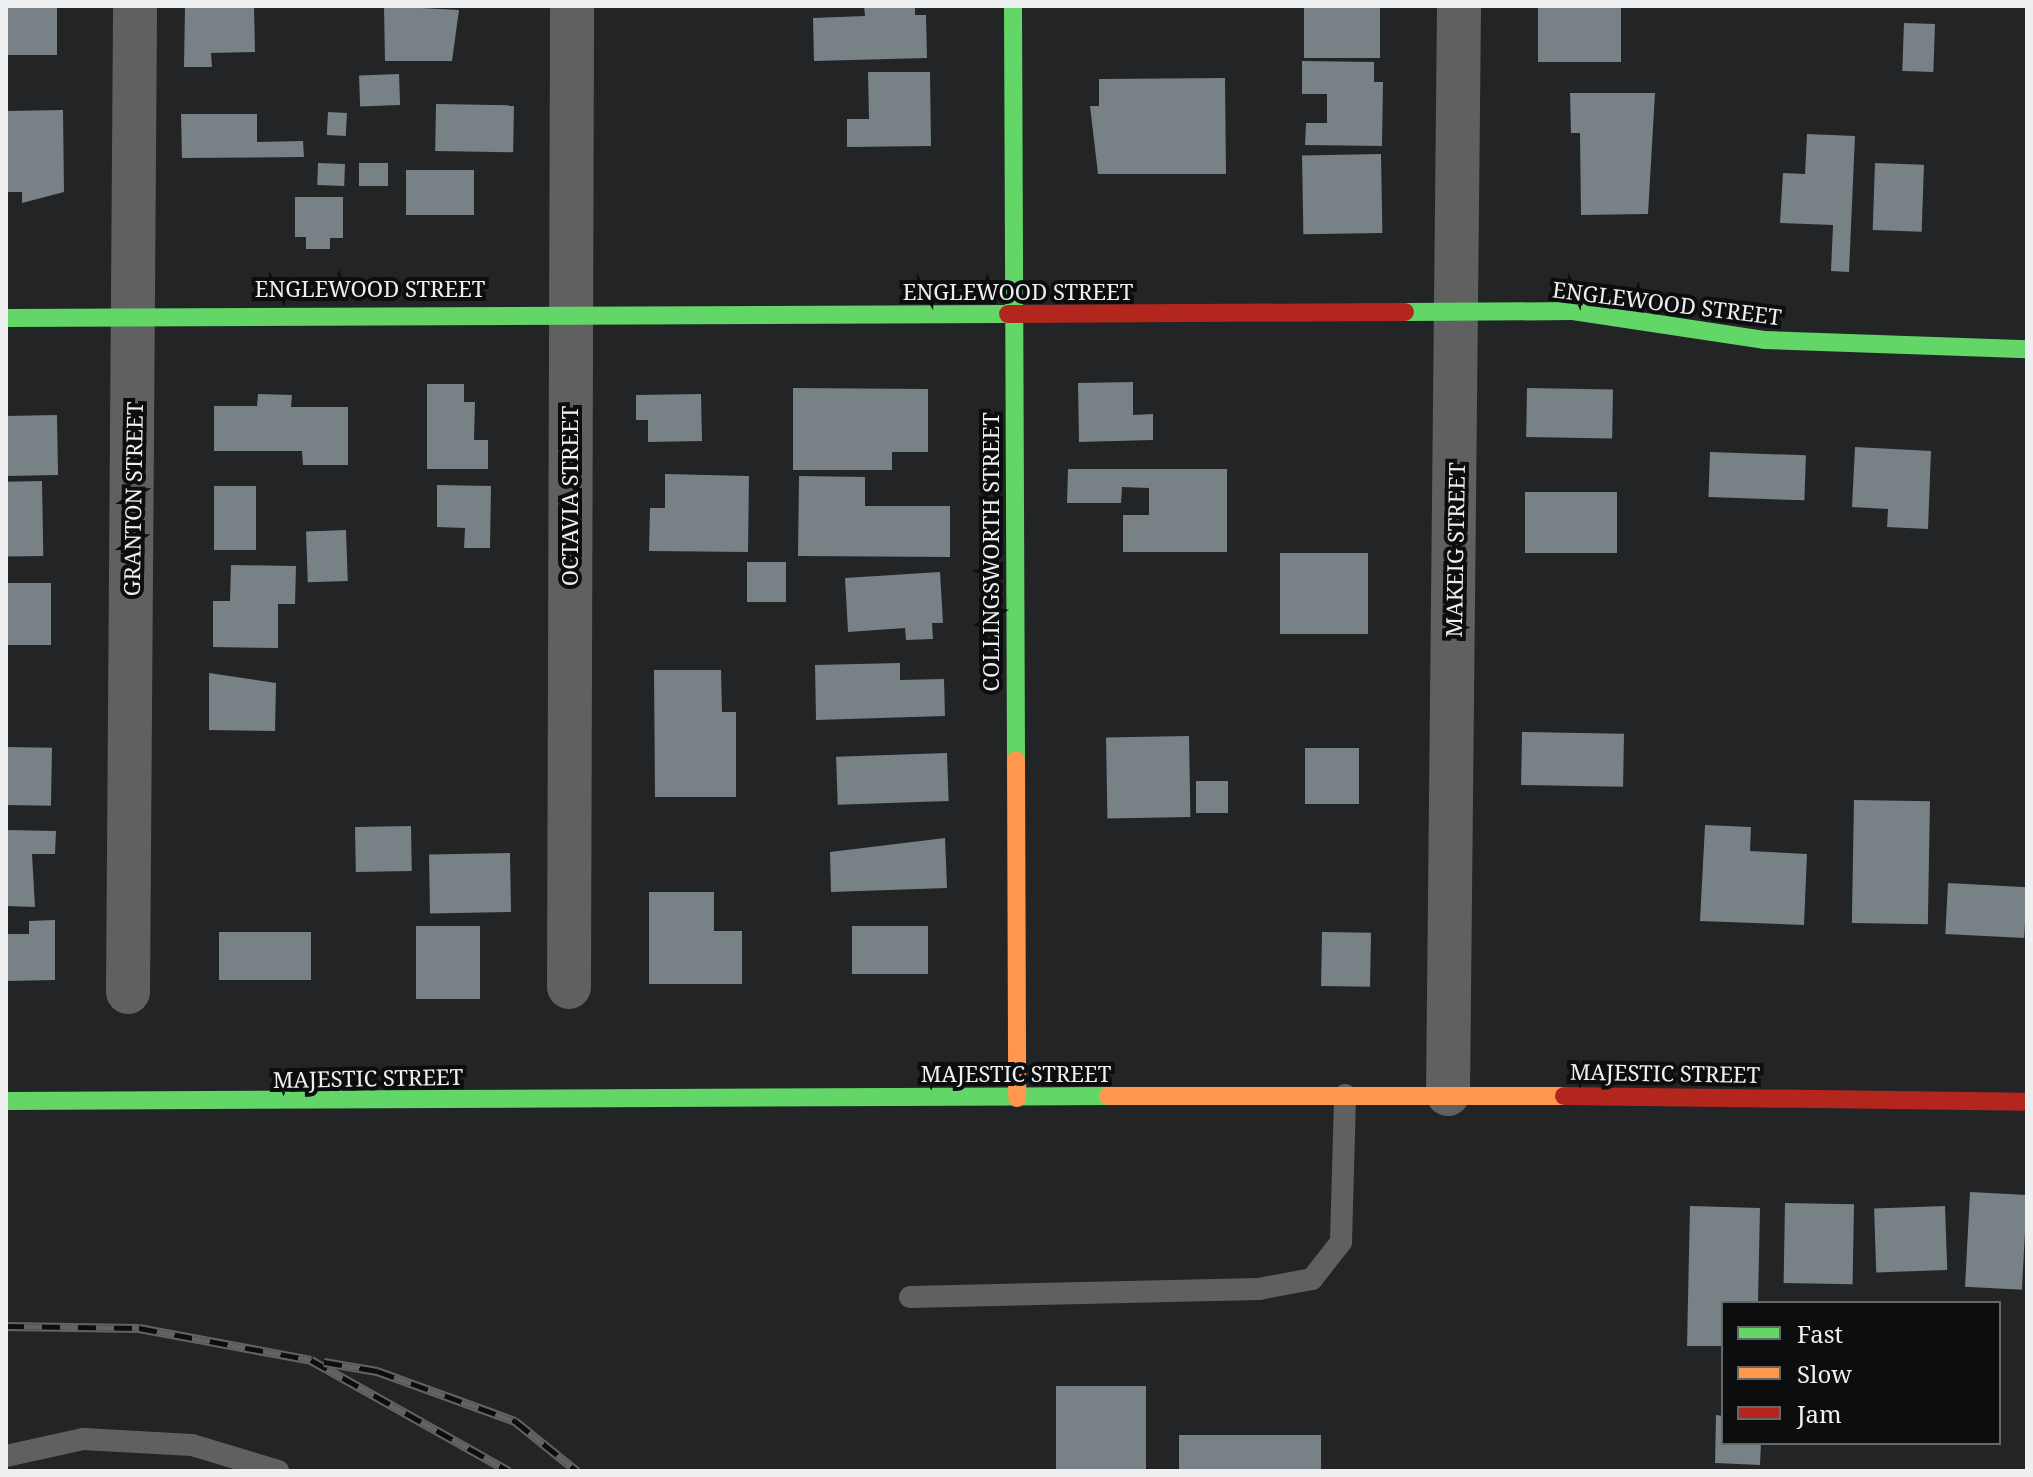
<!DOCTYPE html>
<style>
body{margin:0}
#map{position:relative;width:2033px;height:1477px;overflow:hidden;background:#222426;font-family:"Noto Serif",serif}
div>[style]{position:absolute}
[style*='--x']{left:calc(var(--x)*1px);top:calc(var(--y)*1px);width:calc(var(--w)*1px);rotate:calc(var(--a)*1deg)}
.building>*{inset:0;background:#778186;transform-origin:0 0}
.lane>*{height:22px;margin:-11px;padding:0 11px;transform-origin:11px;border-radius:11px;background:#606061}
.street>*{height:44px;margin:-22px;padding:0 22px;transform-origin:22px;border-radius:22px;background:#606061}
.fast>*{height:18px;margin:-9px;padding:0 9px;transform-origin:9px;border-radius:9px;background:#63d668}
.slow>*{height:18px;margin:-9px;padding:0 9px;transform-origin:9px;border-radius:9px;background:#ff974d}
.jam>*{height:18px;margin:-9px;padding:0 9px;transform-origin:9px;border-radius:9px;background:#b3261e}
.rail>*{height:9px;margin-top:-4.5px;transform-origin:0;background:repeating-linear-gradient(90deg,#0c0d0e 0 18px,#636364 0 36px);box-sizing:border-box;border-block:2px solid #636364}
span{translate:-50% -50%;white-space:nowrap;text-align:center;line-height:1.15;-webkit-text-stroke:8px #0c0d0e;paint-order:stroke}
.street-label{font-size:22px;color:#edeff1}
.frame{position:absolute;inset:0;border:8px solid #edeff1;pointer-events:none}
.legend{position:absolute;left:1721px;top:1301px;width:280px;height:144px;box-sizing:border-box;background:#0c0d0e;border:2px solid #666769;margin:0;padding:10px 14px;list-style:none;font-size:24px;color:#edeff1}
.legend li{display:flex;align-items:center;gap:16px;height:40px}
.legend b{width:40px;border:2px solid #666769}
</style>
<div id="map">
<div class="building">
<i style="clip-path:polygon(185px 6px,254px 6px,255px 52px,211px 53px,212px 67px,184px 67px)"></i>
<i style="clip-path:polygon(384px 6px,459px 10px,452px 61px,385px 61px)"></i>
<i style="clip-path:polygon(864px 6px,915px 6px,915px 15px,926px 15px,927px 58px,814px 61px,813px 18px,865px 16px)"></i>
<i style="left:1304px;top:6px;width:76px;height:52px"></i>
<i style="left:1538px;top:6px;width:83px;height:56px"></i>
<i style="left:6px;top:7px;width:51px;height:48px"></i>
<i style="left:1904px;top:23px;width:31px;height:48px;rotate:2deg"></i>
<i style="clip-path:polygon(1302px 61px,1374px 62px,1374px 82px,1383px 82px,1382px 146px,1305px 145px,1306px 123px,1327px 123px,1327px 94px,1302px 94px)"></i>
<i style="clip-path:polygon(868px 72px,930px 72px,931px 146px,847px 147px,847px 119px,869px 119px)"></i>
<i style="left:399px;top:74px;width:31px;height:40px;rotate:88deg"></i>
<i style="clip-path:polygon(1225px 78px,1226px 174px,1098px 174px,1090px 106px,1099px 106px,1099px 79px)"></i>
<i style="clip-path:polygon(1570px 93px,1655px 93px,1648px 214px,1581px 215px,1580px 133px,1571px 133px)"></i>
<i style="left:436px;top:104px;width:78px;height:47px;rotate:1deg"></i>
<i style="clip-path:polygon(63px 110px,64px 192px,22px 203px,22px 192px,6px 192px,6px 111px)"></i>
<i style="left:328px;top:112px;width:19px;height:23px;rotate:3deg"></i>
<i style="clip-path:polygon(181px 114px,257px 114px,257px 142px,303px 141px,304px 157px,182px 158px)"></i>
<i style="clip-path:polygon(1807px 134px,1855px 136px,1849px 272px,1831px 271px,1833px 225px,1780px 223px,1783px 173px,1805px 174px)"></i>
<i style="left:1381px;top:154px;width:79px;height:79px;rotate:89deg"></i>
<i style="left:318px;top:163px;width:27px;height:22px;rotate:2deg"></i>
<i style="left:359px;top:163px;width:29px;height:23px"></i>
<i style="left:1875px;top:163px;width:49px;height:67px;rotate:2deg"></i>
<i style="left:406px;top:170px;width:68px;height:45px"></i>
<i style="clip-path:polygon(295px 197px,343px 197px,343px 238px,330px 238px,330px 249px,306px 249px,306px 237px,295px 237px)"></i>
<i style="clip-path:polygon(1133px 382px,1133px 415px,1153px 414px,1153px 440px,1079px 442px,1078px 383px)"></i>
<i style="clip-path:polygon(427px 384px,464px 384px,464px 402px,475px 402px,474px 440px,488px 440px,488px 469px,427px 469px)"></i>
<i style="clip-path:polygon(793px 388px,928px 389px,928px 452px,892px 452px,892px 470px,793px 470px)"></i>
<i style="left:1527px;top:388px;width:86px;height:49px;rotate:1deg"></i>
<i style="clip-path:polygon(258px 394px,292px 395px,291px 407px,348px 407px,348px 465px,303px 465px,302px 451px,214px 451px,214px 406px,257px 406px)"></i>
<i style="clip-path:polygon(701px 394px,702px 441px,648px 442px,648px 420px,636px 420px,636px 395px)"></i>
<i style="left:57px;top:415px;width:60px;height:51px;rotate:89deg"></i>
<i style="clip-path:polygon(1855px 447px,1931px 451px,1928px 529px,1887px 527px,1888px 509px,1852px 507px)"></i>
<i style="left:1710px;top:452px;width:96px;height:45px;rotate:2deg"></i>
<i style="clip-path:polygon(1068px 469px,1227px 469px,1227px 552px,1123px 552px,1123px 515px,1149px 515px,1149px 488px,1122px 487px,1121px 503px,1067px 503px)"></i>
<i style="clip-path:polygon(665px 474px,749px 476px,748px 552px,649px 551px,650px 508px,665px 508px)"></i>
<i style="clip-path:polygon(799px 476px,865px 477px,865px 506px,950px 506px,950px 557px,798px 556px)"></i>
<i style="left:42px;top:481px;width:75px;height:36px;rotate:89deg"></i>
<i style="clip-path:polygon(437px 485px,491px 486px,490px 548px,464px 548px,465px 528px,437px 527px)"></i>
<i style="left:214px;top:486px;width:42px;height:64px"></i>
<i style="left:1617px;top:492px;width:61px;height:92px;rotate:90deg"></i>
<i style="left:346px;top:530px;width:51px;height:40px;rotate:88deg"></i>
<i style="left:1280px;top:553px;width:88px;height:81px"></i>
<i style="left:747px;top:562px;width:39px;height:40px"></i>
<i style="clip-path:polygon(231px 565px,296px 566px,295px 604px,278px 604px,278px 648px,213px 647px,213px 601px,230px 601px)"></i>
<i style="clip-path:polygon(940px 572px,943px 623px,932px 623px,933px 639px,906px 640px,905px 628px,848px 632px,845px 578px)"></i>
<i style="left:6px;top:583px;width:45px;height:62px"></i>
<i style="clip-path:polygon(900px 663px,900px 680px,944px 679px,945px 716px,816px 720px,815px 665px)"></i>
<i style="clip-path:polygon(654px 670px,721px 670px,722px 712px,736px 712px,736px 797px,655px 797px)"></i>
<i style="clip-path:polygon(209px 673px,276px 683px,275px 731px,209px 730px)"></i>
<i style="left:1522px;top:732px;width:102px;height:53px;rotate:1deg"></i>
<i style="left:1189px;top:736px;width:81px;height:83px;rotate:89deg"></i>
<i style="left:6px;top:747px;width:46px;height:58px;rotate:1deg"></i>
<i style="left:1305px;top:748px;width:54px;height:56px"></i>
<i style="left:947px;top:753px;width:48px;height:111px;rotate:88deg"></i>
<i style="left:1196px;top:781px;width:32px;height:32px"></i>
<i style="left:1854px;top:800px;width:76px;height:123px;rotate:1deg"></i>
<i style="clip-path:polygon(1705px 825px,1751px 827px,1750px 851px,1807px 854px,1804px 925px,1700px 921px)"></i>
<i style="left:411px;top:826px;width:45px;height:56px;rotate:89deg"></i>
<i style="clip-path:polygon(6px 830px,56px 831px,55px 854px,32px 854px,35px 907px,6px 906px)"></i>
<i style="clip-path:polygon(945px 838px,947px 888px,831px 892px,830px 852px)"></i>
<i style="left:510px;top:853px;width:59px;height:81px;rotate:89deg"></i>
<i style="left:1948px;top:883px;width:79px;height:51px;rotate:3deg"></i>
<i style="clip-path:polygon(649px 892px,714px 892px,714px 931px,742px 931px,742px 984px,649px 984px)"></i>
<i style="clip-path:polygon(55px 920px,55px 980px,6px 981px,6px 934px,29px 934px,29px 921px)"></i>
<i style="left:416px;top:926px;width:64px;height:73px"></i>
<i style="left:852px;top:926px;width:76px;height:48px"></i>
<i style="left:219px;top:932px;width:92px;height:48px"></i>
<i style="left:1322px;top:932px;width:49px;height:54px;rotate:1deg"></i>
<i style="left:1970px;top:1192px;width:57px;height:95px;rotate:3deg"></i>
<i style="left:1785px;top:1203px;width:69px;height:80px;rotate:1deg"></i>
<i style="clip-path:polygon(1690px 1206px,1760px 1208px,1758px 1303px,1723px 1303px,1723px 1346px,1687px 1346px)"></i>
<i style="left:1945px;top:1206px;width:64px;height:71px;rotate:88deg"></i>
<i style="left:1056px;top:1386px;width:90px;height:85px"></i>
<i style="clip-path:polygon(1716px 1415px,1723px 1416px,1723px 1443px,1761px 1443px,1760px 1465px,1715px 1463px)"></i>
<i style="left:1321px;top:1435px;width:36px;height:142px;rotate:90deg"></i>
</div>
<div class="lane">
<i style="--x:910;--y:1297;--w:349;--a:-1.3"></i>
<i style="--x:1259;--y:1289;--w:54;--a:-10.7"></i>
<i style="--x:1312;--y:1279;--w:47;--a:-51.9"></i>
<i style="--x:1341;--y:1242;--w:147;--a:-88.4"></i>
<i style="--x:6;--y:1456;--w:79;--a:-12.4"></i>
<i style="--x:83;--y:1439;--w:109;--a:3.2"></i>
<i style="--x:192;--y:1445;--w:90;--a:16.8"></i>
</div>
<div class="street">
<i style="--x:569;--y:987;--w:981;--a:-89.82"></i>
<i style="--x:128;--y:992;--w:986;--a:-89.59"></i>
<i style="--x:1448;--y:1094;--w:1088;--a:-89.42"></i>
</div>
<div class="fast">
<i style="--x:1013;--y:6;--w:754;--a:89.77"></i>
<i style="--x:1405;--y:312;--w:168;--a:-0.3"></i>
<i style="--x:1573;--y:311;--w:193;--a:8.6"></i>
<i style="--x:1764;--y:340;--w:263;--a:2"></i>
<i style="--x:6;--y:318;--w:1002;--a:-0.23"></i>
<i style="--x:6;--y:1101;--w:1102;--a:-0.26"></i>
</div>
<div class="slow">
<i style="--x:1016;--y:760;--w:338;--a:89.8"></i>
<i style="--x:1108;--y:1096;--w:456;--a:0"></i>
</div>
<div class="jam">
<i style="--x:1008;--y:314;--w:397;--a:-0.3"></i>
<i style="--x:1564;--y:1096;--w:463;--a:0.7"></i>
</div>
<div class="rail">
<i style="--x:6;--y:1326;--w:133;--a:0.9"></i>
<i style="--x:139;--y:1328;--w:175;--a:10.5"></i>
<i style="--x:311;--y:1360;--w:227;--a:29.3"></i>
<i style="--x:324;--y:1362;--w:54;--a:9.6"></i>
<i style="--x:377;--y:1371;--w:147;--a:19.9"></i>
<i style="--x:515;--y:1421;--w:80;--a:38.9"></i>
</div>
<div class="street-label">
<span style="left:370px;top:289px">ENGLEWOOD STREET</span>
<span style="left:1018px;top:292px">ENGLEWOOD STREET</span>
<span style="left:1667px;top:303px;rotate:7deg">ENGLEWOOD STREET</span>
<span style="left:570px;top:496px;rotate:-90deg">OCTAVIA STREET</span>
<span style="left:133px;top:499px;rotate:-89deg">GRANTON STREET</span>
<span style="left:1455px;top:550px;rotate:-89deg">MAKEIG STREET</span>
<span style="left:991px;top:552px;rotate:-90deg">COLLINGSWORTH STREET</span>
<span style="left:1665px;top:1073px;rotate:1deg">MAJESTIC STREET</span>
<span style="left:1016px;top:1074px">MAJESTIC STREET</span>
<span style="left:368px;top:1078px;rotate:-1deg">MAJESTIC STREET</span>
</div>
<div class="frame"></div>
<ul class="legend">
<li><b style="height:10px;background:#63d668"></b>Fast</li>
<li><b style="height:10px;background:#ff974d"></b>Slow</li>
<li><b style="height:10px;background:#b3261e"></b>Jam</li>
</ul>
</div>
